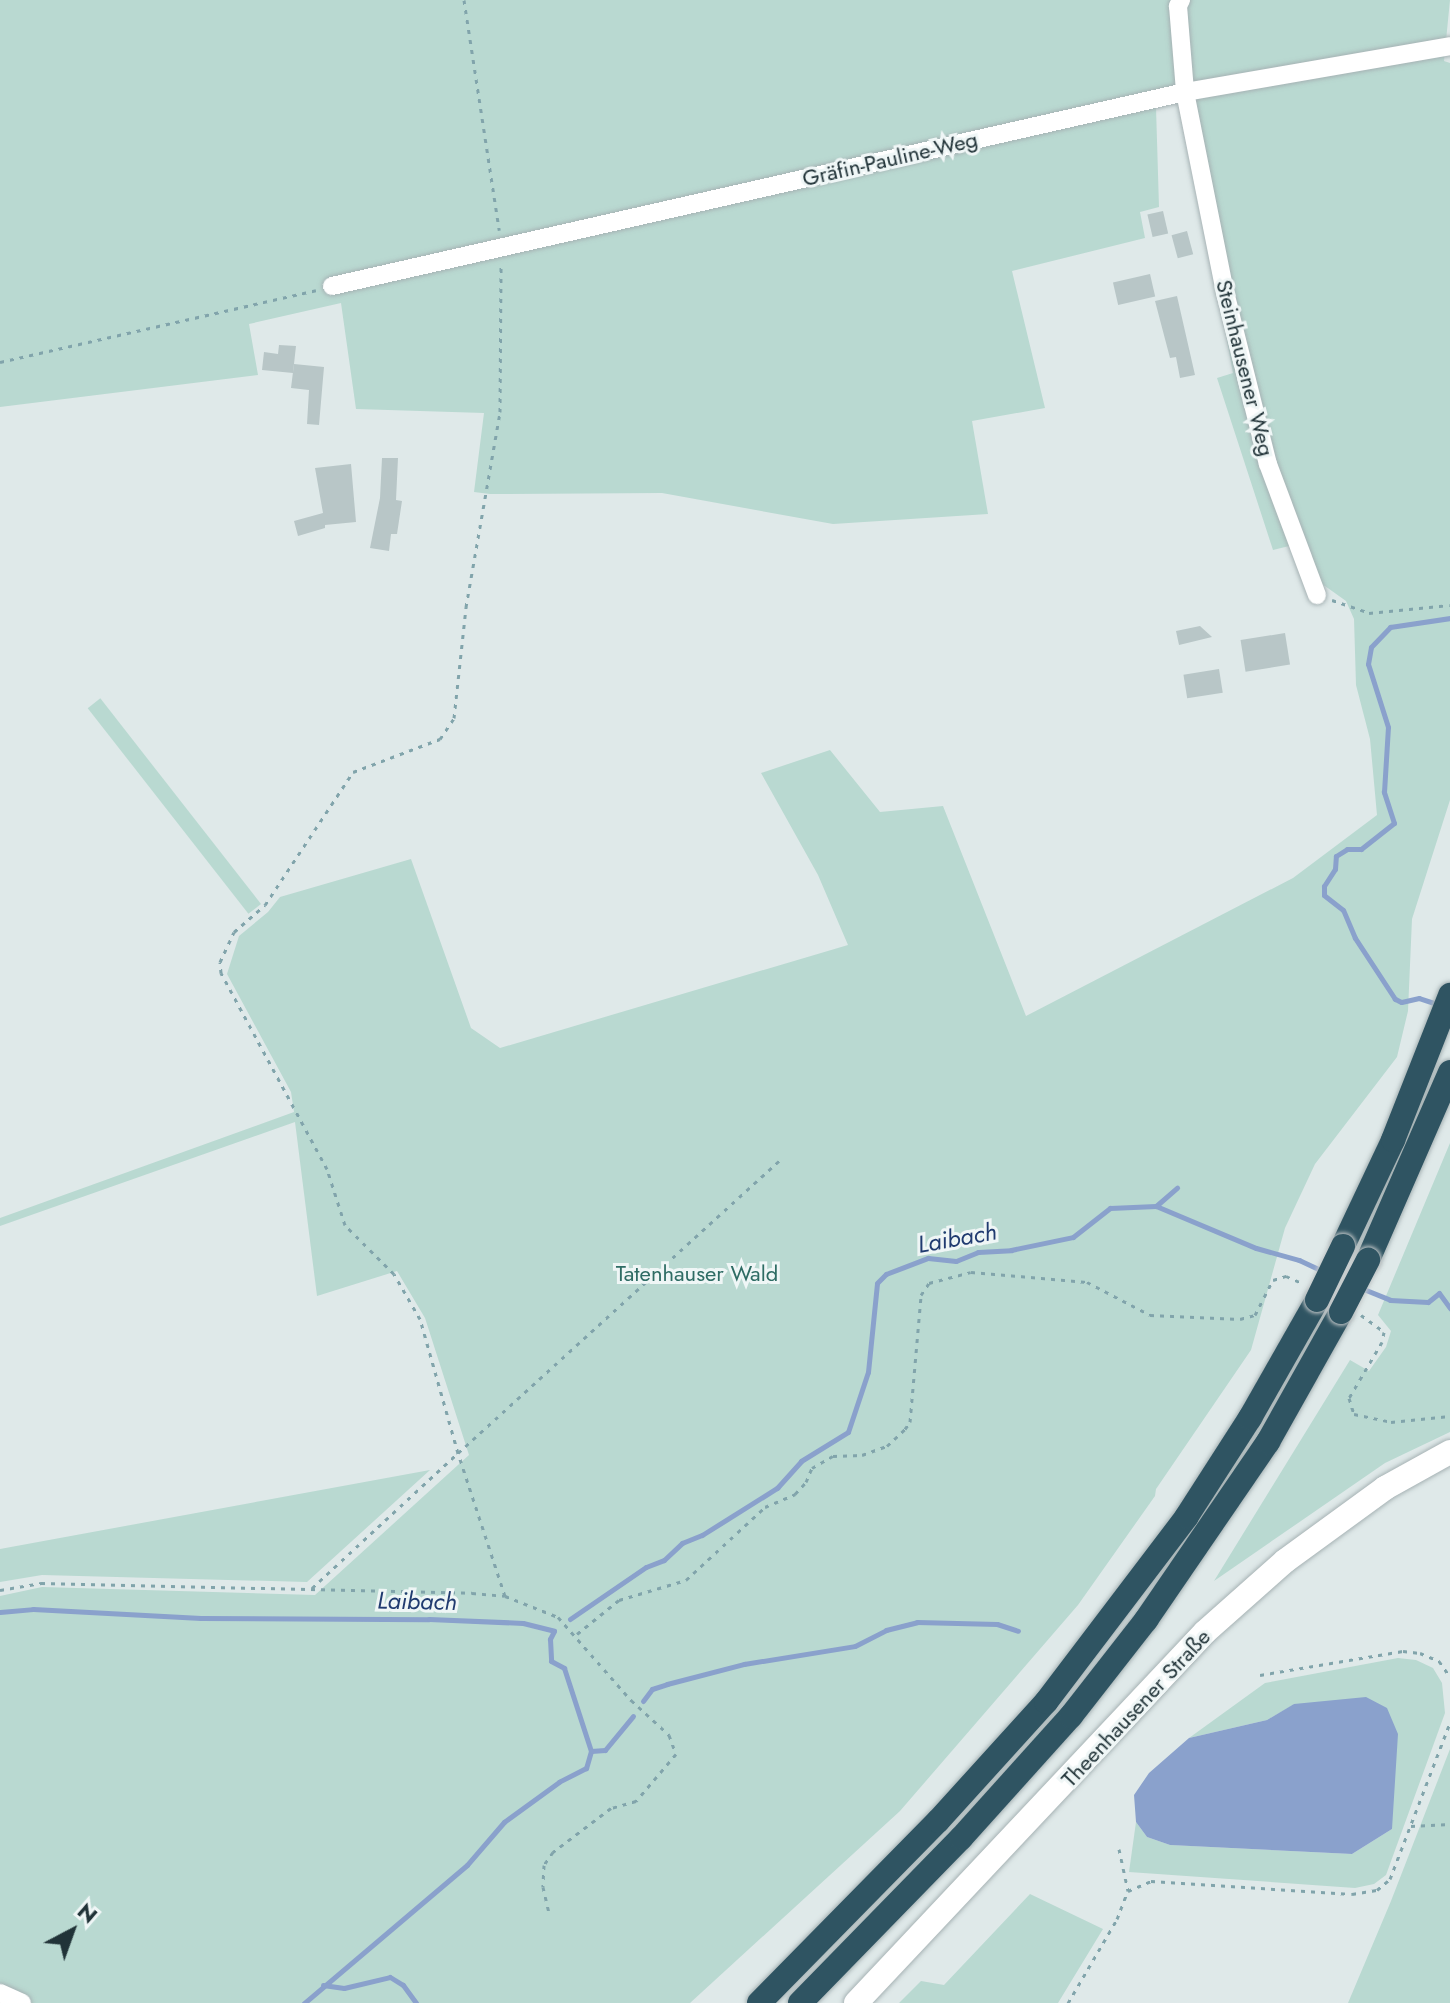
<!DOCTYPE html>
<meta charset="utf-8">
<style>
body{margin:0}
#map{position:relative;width:1450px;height:2003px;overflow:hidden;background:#dfe9e9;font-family:Jost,sans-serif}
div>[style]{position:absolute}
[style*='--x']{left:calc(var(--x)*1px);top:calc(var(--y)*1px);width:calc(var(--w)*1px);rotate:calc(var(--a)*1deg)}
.green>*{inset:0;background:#b9d9d1;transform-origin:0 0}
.water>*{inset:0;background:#8aa1cc}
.stream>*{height:5px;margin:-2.5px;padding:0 2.5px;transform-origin:2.5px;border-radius:2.5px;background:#8aa1cc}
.building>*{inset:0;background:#b8c6c7;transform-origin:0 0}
.path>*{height:3px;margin-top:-1.5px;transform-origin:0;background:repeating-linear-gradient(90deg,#81a4ab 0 4px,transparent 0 10px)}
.roads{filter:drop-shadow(0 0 2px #a6b2b4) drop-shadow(0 0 2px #a6b2b4)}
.street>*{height:18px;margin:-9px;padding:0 9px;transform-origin:9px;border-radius:9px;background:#fff}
.secondary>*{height:24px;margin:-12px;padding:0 12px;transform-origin:12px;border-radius:12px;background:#fff}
.highway>*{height:24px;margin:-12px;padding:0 12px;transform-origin:12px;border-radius:12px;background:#2f5462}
.bridges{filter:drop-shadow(0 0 2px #c1c6c7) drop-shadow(0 0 2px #c1c6c7)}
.highway-bridge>*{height:24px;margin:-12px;padding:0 12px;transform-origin:12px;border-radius:12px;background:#2f5462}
span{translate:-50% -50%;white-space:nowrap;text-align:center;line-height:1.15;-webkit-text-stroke:6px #eff6f6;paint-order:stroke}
.street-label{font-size:22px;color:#213338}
.park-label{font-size:22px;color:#2e6c64}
.water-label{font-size:24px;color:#203b70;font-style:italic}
.north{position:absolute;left:32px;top:1891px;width:80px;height:80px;-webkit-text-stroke:6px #eff6f6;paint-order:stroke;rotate:41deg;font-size:22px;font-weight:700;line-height:32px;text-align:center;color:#213338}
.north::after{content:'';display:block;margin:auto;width:28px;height:36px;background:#213338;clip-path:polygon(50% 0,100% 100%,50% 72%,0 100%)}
</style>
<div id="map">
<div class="green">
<i style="clip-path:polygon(0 0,1450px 0,1444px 61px,1450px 63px,1450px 800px,1412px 919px,1408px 1011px,1397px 1057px,1315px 1164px,1285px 1228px,1251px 1350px,1156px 1489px,1155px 1496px,1078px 1605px,900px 1811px,690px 2003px,0 2003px,0 1596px,42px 1587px,315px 1595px,469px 1455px,425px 1318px,397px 1271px,317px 1296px,295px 1122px,0 1226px,0 1218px,294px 1112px,291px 1092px,227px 974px,239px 936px,268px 912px,280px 897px,411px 859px,471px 1028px,500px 1048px,848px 945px,818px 875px,761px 773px,830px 750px,880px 812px,943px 806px,1026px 1016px,1293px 878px,1377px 815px,1370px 739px,1356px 685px,1354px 619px,1346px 601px,1318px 581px,1301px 543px,1273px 550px,1217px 378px,1233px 373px,1182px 102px,1156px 107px,1159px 207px,1140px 212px,1145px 238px,1012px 271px,1045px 408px,972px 421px,988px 514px,833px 524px,662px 493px,490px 494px,474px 492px,484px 413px,356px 409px,341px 303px,249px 324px,258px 375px,0 407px)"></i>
<i style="left:261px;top:904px;width:16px;height:261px;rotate:142deg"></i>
<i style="clip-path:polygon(1450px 1143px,1450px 1432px,1385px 1463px,1214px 1581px,1350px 1360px,1369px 1371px,1386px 1347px,1391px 1331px,1378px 1315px)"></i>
<i style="clip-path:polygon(430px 1470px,307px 1582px,42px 1575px,0 1582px,0 1549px)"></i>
<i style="clip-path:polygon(1398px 1658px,1416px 1660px,1433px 1668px,1442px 1683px,1445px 1713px,1386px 1875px,1374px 1884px,1355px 1888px,1129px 1872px,1136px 1822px,1147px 1837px,1170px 1845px,1352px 1854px,1392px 1829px,1295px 1704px,1267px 1720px,1189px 1738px,1265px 1683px)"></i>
<i style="clip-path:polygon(1450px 1749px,1450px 2003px,1348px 2003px,1391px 1901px)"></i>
<i style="clip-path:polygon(1030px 1894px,1103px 1929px,1058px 2003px,899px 2003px,921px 1981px,944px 1985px)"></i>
</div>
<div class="water">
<i style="clip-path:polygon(1366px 1697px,1387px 1708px,1398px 1734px,1392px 1829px,1352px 1854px,1170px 1845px,1147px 1837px,1136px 1822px,1134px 1795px,1149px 1773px,1189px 1738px,1267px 1720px,1294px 1704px)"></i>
</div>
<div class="stream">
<i style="--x:1440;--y:1005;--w:22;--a:-162"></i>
<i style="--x:1419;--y:998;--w:18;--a:167"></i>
<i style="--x:1401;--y:1002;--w:7;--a:-153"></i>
<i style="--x:1395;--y:999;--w:73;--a:-123.3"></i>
<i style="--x:1355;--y:938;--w:30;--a:-113"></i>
<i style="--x:1343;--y:910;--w:24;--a:-142"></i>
<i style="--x:1324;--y:895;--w:9;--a:-90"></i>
<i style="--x:1324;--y:886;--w:20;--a:-57"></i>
<i style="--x:1335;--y:869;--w:13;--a:-86"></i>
<i style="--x:1336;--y:856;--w:13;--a:-32"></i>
<i style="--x:1347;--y:849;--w:14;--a:0"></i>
<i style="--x:1361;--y:849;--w:42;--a:-38.2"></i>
<i style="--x:1394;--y:823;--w:33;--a:-108"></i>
<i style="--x:1384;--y:792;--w:65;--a:-86.5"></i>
<i style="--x:1388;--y:727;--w:66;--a:-107.6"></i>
<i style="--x:1368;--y:664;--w:17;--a:-80"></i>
<i style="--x:1371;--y:647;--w:28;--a:-46"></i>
<i style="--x:1390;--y:627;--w:61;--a:-8.5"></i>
<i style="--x:1156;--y:1206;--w:28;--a:-41"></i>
<i style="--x:1361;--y:1288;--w:31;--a:22"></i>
<i style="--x:1390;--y:1300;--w:38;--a:3"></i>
<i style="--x:1428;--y:1302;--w:14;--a:-39"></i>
<i style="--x:1439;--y:1293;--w:19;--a:54"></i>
<i style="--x:0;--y:1612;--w:33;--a:-5"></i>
<i style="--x:33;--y:1609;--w:168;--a:3.1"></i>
<i style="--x:201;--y:1618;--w:228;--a:0.3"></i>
<i style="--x:429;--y:1619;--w:94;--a:2.4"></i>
<i style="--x:523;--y:1623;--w:32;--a:14"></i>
<i style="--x:554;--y:1631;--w:9;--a:117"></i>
<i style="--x:550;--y:1639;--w:22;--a:87"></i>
<i style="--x:551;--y:1661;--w:15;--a:28"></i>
<i style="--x:564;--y:1668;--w:87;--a:72"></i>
<i style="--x:591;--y:1751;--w:18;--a:106"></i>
<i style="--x:586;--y:1768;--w:30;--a:153"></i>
<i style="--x:559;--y:1782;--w:68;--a:144"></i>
<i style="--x:504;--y:1822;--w:57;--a:130.7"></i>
<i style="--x:467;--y:1865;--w:214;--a:139.7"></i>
<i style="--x:570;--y:1619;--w:92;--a:-34.4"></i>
<i style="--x:646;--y:1567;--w:19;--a:-21"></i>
<i style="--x:664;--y:1560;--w:25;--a:-43"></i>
<i style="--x:682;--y:1543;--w:22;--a:-22"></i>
<i style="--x:702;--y:1535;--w:89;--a:-32.1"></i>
<i style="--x:777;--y:1488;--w:36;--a:-48"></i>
<i style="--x:801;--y:1461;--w:55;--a:-31.7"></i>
<i style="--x:848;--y:1432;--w:63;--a:-71.6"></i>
<i style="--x:868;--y:1372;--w:89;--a:-84.2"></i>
<i style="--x:877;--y:1283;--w:13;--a:-45"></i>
<i style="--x:886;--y:1274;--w:45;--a:-20.9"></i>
<i style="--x:928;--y:1258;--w:28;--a:6"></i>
<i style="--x:956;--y:1261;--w:24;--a:-22"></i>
<i style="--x:978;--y:1252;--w:33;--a:-3"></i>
<i style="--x:1011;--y:1250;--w:63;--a:-11.8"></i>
<i style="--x:1073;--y:1237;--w:47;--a:-38.1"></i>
<i style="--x:1110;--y:1208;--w:46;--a:-2.5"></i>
<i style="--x:1156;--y:1206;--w:108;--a:22.8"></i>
<i style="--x:1256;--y:1248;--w:45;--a:15.6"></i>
<i style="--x:1299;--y:1260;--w:26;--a:25"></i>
<i style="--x:643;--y:1701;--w:15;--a:-53"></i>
<i style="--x:652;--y:1689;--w:16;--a:-18"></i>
<i style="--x:667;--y:1684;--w:80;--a:-14.6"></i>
<i style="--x:744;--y:1664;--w:112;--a:-9.2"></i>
<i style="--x:855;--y:1646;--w:35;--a:-27"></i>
<i style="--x:886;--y:1630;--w:32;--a:-14"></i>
<i style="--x:917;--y:1622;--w:80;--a:1.4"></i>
<i style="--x:997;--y:1624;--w:22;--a:18"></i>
<i style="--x:591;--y:1751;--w:14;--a:-4"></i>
<i style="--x:605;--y:1750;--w:44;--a:-50.5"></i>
<i style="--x:323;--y:1985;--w:21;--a:8"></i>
<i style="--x:344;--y:1988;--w:47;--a:-13.4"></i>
<i style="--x:390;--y:1977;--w:15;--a:32"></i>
<i style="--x:403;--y:1985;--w:22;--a:54"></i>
</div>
<div class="building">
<i style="left:1163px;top:211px;width:23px;height:16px;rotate:77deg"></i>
<i style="left:1187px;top:231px;width:24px;height:16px;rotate:75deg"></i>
<i style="left:1150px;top:274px;width:23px;height:38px;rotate:77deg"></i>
<i style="clip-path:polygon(1177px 296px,1195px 375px,1180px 378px,1176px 357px,1170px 358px,1155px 301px)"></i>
<i style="clip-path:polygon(279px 345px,296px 346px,293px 373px,262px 370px,264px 352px,278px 354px)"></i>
<i style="clip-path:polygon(294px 364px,324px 367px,319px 425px,307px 424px,309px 390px,291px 388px)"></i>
<i style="clip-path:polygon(382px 458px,398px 458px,396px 500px,402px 501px,397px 534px,391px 534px,389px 551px,370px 548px,380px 498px)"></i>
<i style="clip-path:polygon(351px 464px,356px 522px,325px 525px,325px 528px,298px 536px,294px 521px,323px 513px,315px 468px)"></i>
<i style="clip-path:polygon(1200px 626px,1212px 637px,1179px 645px,1176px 631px)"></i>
<i style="left:1285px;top:633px;width:32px;height:45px;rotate:81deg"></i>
<i style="left:1219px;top:669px;width:24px;height:36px;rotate:81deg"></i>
</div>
<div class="path">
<i style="--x:464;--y:0;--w:233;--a:81.3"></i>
<i style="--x:0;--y:362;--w:324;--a:-12.8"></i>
<i style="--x:1332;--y:600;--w:39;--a:19"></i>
<i style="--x:1369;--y:613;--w:81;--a:-5.6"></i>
<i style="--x:1361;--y:1315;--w:29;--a:36"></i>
<i style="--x:1384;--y:1332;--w:10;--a:101"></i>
<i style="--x:1382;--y:1342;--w:65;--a:120.5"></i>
<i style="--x:1349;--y:1398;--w:17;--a:73"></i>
<i style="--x:1354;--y:1414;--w:38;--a:12"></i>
<i style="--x:1391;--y:1422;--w:59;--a:-5.8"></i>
<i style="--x:312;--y:1588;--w:199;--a:-42.8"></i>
<i style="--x:458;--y:1453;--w:139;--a:-105.8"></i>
<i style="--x:420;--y:1319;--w:52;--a:-120"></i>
<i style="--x:394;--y:1274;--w:69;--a:-135"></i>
<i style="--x:345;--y:1225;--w:59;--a:-107.8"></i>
<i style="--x:327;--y:1169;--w:223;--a:-118.4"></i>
<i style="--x:221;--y:973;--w:11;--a:-95"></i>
<i style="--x:220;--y:962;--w:33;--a:-65"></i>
<i style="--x:234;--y:932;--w:41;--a:-41.1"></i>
<i style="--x:265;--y:905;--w:159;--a:-56.5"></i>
<i style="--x:353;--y:772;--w:93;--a:-20.8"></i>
<i style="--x:440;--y:739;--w:25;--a:-56"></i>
<i style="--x:454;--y:718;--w:112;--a:-83.8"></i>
<i style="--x:466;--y:607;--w:198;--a:-80.1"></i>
<i style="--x:500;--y:412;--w:147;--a:-89.6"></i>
<i style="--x:0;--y:1590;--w:42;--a:-9.7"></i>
<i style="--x:41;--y:1583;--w:431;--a:1.3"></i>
<i style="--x:472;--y:1593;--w:33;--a:5"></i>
<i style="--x:505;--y:1596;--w:57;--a:21.6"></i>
<i style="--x:558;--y:1617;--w:111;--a:48.7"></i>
<i style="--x:631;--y:1700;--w:52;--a:42.6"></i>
<i style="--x:669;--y:1735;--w:20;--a:70"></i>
<i style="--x:676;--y:1754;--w:62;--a:130.4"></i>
<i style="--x:636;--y:1801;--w:26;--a:164"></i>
<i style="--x:611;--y:1808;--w:73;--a:142.8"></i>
<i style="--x:553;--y:1852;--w:16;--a:125"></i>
<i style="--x:544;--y:1865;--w:22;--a:93"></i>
<i style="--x:543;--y:1887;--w:28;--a:77"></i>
<i style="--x:505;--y:1596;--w:151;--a:-108.2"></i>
<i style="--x:458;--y:1453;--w:435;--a:-42.3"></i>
<i style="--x:577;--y:1634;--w:54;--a:-39"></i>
<i style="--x:619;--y:1600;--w:70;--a:-16.6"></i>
<i style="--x:686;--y:1580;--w:108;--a:-42.7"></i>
<i style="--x:765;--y:1507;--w:33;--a:-23"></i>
<i style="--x:795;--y:1494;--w:16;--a:-47"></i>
<i style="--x:806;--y:1482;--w:15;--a:-67"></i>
<i style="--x:812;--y:1468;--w:24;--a:-30"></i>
<i style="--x:833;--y:1456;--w:29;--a:-2"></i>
<i style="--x:862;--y:1455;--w:27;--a:-20"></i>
<i style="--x:887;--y:1446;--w:25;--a:-43"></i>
<i style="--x:905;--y:1429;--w:9;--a:-54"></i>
<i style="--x:910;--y:1422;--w:127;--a:-85"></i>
<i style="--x:921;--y:1295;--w:14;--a:-56"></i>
<i style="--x:929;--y:1283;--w:43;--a:-14.7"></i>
<i style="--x:971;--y:1272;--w:116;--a:4.9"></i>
<i style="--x:1087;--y:1282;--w:71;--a:27.6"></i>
<i style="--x:1150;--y:1315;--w:90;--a:2.5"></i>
<i style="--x:1240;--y:1319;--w:16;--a:-15"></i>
<i style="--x:1255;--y:1315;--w:39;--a:-63"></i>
<i style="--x:1273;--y:1280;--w:14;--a:-17"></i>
<i style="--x:1286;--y:1276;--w:17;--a:24"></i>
<i style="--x:1260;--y:1675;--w:145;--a:-9.5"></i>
<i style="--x:1403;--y:1651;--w:17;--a:7"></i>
<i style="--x:1420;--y:1653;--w:21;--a:23"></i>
<i style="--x:1439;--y:1661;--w:19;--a:55"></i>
<i style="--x:1411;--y:1826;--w:39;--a:-3"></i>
<i style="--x:1119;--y:1849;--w:43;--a:77.9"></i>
<i style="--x:1068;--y:2003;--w:97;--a:-59.7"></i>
<i style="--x:1117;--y:1919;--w:30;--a:-69"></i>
<i style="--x:1128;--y:1891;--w:25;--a:-23"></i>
<i style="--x:1151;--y:1881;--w:201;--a:3.7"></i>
<i style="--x:1352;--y:1894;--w:25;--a:-9"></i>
<i style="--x:1377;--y:1890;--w:17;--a:-40"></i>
<i style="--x:1390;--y:1879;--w:167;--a:-69"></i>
</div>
<div class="roads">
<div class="street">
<i style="--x:1181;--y:0;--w:7;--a:117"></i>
<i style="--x:1178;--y:6;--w:86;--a:85.3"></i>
<i style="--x:1185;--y:92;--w:204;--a:78.7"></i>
<i style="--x:1225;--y:292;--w:177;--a:76"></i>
<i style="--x:1268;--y:464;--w:140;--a:69.5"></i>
<i style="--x:332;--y:286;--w:875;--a:-12.81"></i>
<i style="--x:1185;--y:92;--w:269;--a:-9.8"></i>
<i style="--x:0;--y:1993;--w:24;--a:24"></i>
</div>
<div class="secondary">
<i style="--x:856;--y:2003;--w:509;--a:-46.75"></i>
<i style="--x:1205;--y:1632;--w:107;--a:-41.6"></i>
<i style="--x:1285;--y:1561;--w:124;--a:-36.1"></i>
<i style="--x:1385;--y:1488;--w:74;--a:-29"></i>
</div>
<div class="highway">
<i style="--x:1343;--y:1246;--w:117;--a:-64.7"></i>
<i style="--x:1393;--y:1140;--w:156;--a:-68.5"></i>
<i style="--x:1368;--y:1260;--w:205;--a:-66.4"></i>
<i style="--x:759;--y:2003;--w:255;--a:-45.5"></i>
<i style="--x:938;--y:1821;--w:161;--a:-47.8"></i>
<i style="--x:1046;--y:1702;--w:233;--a:-52.8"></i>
<i style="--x:1187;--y:1516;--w:117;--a:-57.3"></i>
<i style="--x:1250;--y:1418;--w:136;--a:-60.4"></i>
<i style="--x:800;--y:2003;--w:231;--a:-45.7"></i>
<i style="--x:961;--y:1838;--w:164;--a:-48"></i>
<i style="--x:1071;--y:1716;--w:122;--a:-52"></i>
<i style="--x:1146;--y:1620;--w:216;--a:-55.6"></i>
<i style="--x:1268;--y:1442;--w:149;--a:-60.7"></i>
</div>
</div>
<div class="bridges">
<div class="highway-bridge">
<i style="--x:1317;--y:1300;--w:60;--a:-64.3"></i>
<i style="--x:1341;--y:1312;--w:59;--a:-62.6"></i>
</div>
</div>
<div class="street-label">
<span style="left:890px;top:159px;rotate:-13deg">Gräfin-Pauline-Weg</span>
<span style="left:1245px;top:368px;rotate:76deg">Steinhausener Weg</span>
<span style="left:1136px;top:1708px;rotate:-47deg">Theenhausener Straße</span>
</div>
<div class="park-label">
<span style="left:697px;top:1274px">Tatenhauser Wald</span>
</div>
<div class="water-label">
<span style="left:957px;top:1238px;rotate:-10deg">Laibach</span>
<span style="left:417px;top:1601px;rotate:1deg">Laibach</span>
</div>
<div class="north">N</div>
</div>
